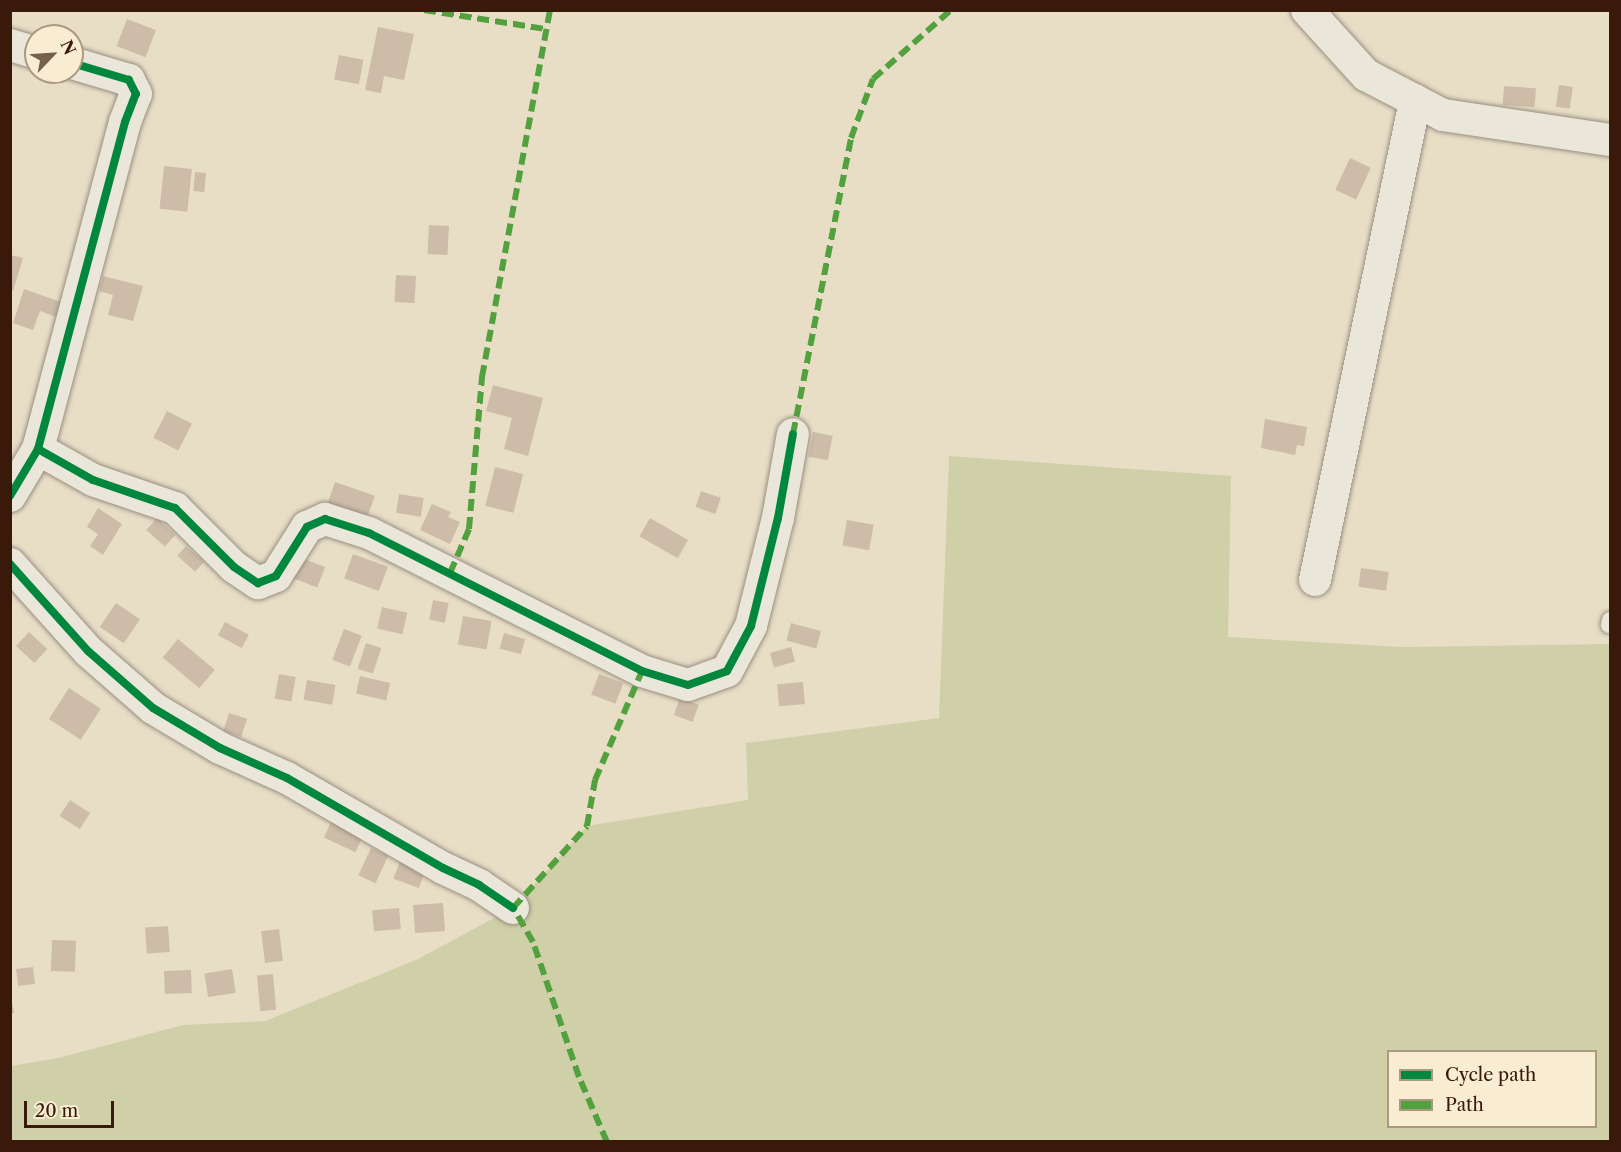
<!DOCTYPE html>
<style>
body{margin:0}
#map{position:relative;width:1621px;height:1152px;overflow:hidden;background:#e8dec6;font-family:"Libre Caslon Text",serif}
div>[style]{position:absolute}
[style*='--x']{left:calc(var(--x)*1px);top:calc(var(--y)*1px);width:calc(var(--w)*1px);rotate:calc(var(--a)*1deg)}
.green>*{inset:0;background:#cfd0a8}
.building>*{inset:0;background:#cdbca8;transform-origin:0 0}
.roads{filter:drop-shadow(0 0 2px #998f80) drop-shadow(0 0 2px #998f80)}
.lane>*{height:16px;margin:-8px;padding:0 8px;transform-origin:8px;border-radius:8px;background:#ebe6da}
.street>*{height:32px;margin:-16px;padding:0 16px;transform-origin:16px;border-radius:16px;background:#ebe6da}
.quiet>*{height:6px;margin-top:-3px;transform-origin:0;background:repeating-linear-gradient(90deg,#53a13e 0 12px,transparent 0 18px)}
.cycleway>*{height:8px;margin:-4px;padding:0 4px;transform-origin:4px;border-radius:4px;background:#00873e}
span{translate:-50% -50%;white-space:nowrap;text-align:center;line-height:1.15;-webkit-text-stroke:4.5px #f8edd2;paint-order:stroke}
.frame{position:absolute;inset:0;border:12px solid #391a0a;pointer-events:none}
.legend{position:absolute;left:1387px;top:1050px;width:210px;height:78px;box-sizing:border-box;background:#f8edd2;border:2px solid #ac9982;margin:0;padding:8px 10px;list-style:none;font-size:18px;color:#391a0a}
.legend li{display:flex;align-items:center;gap:12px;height:30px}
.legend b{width:30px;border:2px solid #ac9982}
.north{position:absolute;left:24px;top:24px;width:60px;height:60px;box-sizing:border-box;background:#f8edd2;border:2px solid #ac9982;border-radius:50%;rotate:65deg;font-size:16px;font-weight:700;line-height:24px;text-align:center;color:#391a0a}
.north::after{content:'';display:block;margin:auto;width:21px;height:27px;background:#765f4c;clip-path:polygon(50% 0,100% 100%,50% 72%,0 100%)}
.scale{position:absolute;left:24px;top:1101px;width:90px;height:27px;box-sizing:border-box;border:3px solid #391a0a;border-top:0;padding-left:8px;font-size:18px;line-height:21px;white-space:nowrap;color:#391a0a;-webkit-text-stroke:4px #f8edd2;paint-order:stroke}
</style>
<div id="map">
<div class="green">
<i style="clip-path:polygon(evenodd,949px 456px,1231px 476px,1228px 637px,1402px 647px,1610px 644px,1610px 1141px,11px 1142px,11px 1066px,58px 1058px,183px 1025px,265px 1021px,416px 960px,513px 908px,587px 826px,748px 800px,746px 743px,939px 718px,949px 456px,1388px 1052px,1596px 1052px,1596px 1126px,1388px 1126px,1388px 1052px)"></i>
</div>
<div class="building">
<i style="left:127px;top:19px;width:31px;height:29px;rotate:21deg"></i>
<i style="clip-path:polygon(378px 27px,414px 34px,404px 80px,384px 76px,381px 93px,365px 90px)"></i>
<i style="left:339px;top:55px;width:25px;height:25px;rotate:11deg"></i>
<i style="left:1559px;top:85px;width:14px;height:22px;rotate:8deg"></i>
<i style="left:1504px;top:86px;width:32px;height:19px;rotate:4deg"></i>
<i style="left:1350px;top:158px;width:23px;height:35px;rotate:25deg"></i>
<i style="left:164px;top:166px;width:28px;height:43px;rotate:6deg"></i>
<i style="left:195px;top:172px;width:11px;height:19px;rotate:5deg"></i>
<i style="left:429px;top:225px;width:20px;height:29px;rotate:3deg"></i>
<i style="clip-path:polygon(10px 255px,23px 258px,13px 291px,10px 291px)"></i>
<i style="left:396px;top:275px;width:20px;height:27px;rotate:3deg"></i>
<i style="clip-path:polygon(103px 276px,143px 286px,133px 321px,108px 315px,113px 295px,99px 291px)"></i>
<i style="clip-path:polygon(24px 289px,61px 302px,56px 317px,40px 311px,33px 330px,13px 323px)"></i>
<i style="clip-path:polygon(493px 385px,543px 398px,528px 456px,504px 449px,512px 418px,486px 411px)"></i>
<i style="left:167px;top:411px;width:28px;height:30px;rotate:27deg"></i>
<i style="clip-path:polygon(1265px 419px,1307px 427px,1304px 446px,1297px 445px,1295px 455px,1261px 448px)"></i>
<i style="left:813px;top:432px;width:20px;height:25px;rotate:11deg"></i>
<i style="left:495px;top:467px;width:29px;height:40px;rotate:14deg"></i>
<i style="left:335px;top:482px;width:42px;height:27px;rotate:19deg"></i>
<i style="left:701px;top:491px;width:21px;height:17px;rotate:19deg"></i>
<i style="left:399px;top:494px;width:25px;height:19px;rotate:9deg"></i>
<i style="clip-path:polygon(432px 504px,451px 512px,448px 517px,460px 522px,450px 544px,420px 530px)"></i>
<i style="clip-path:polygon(98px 508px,122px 524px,103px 555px,90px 546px,98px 534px,87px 527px)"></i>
<i style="left:157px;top:518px;width:25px;height:16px;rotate:42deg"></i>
<i style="left:650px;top:518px;width:44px;height:21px;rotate:30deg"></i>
<i style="left:847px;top:520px;width:27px;height:26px;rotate:10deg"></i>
<i style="left:186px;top:546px;width:24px;height:13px;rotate:42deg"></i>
<i style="left:353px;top:554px;width:37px;height:26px;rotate:20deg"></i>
<i style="left:299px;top:557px;width:28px;height:22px;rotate:21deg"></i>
<i style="left:1361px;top:568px;width:28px;height:19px;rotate:8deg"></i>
<i style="left:433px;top:600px;width:16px;height:20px;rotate:11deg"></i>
<i style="left:116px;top:603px;width:29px;height:29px;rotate:34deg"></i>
<i style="left:382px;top:607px;width:26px;height:22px;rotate:13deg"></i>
<i style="left:463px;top:616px;width:29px;height:29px;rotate:10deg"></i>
<i style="left:225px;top:622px;width:27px;height:15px;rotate:28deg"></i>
<i style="left:791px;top:623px;width:31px;height:18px;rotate:15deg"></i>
<i style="left:344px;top:629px;width:19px;height:33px;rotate:21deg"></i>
<i style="left:29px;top:632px;width:25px;height:19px;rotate:43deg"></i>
<i style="left:504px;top:633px;width:22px;height:16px;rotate:16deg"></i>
<i style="left:178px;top:639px;width:48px;height:24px;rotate:40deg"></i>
<i style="left:366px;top:643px;width:16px;height:27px;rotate:18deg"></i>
<i style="left:791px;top:647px;width:15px;height:22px;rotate:74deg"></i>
<i style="left:279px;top:674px;width:17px;height:25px;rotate:10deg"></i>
<i style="left:599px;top:674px;width:26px;height:22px;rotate:21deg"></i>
<i style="left:360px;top:676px;width:31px;height:18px;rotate:13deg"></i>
<i style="left:307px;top:680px;width:29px;height:20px;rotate:10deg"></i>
<i style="left:803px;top:682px;width:22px;height:26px;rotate:85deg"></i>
<i style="left:69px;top:688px;width:38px;height:37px;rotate:33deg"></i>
<i style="left:680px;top:698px;width:20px;height:18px;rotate:20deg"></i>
<i style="left:229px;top:713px;width:19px;height:19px;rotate:18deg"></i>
<i style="left:70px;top:800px;width:24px;height:19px;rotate:33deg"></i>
<i style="left:331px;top:822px;width:35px;height:17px;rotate:25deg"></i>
<i style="left:371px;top:848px;width:19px;height:30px;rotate:25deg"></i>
<i style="left:400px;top:861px;width:27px;height:19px;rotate:20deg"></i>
<i style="left:443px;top:903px;width:28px;height:30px;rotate:86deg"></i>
<i style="left:399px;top:908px;width:21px;height:27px;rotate:85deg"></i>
<i style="left:168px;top:926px;width:26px;height:23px;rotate:86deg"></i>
<i style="left:279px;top:929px;width:32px;height:18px;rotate:83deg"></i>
<i style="left:52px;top:940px;width:24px;height:31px;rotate:2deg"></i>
<i style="left:33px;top:967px;width:17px;height:17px;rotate:83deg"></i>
<i style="left:232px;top:969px;width:24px;height:28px;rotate:81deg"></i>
<i style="left:191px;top:970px;width:23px;height:27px;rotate:88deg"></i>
<i style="left:273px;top:974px;width:36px;height:16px;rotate:85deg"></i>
<i style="clip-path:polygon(10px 991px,14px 1013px,10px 1013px)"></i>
</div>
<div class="roads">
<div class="lane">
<i style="--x:1609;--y:625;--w:5;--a:-79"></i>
</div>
<div class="street">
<i style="--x:1307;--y:10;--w:88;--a:47.8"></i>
<i style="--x:1366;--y:75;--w:87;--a:27.5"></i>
<i style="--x:1443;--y:115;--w:169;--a:8.5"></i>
<i style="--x:10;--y:45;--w:27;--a:17"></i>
<i style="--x:38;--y:449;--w:63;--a:29.4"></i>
<i style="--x:93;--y:480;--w:87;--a:18.9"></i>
<i style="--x:175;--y:508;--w:83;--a:45"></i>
<i style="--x:234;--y:567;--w:29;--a:34"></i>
<i style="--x:258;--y:583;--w:19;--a:-21"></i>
<i style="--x:276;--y:576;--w:58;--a:-57.7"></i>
<i style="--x:307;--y:527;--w:20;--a:-24"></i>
<i style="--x:325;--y:519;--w:46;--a:17.7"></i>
<i style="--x:369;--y:533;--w:306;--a:26.8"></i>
<i style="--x:642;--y:671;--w:48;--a:16.9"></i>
<i style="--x:688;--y:685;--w:41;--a:-19.7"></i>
<i style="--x:727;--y:671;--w:51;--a:-61.9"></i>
<i style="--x:751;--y:626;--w:111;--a:-76"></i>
<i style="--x:778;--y:518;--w:85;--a:-79.9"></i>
<i style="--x:10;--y:496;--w:55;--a:-59.2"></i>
<i style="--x:38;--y:449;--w:338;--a:-75.1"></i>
<i style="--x:125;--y:122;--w:30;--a:-69"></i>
<i style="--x:136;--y:94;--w:16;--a:-117"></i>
<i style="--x:129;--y:80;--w:59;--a:-163.4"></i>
<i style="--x:10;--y:564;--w:117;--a:48.1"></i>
<i style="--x:88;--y:651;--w:86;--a:41.2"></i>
<i style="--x:153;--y:708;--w:78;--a:30.8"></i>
<i style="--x:220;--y:748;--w:73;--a:24.1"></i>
<i style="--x:287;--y:778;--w:180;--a:30"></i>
<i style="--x:443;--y:868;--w:40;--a:25"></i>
<i style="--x:479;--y:885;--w:41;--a:34.1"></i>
<i style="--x:1315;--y:580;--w:490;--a:-78.2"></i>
</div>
</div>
<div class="quiet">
<i style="--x:424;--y:10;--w:122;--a:8.9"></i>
<i style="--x:793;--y:434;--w:302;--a:-78.9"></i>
<i style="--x:851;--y:138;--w:63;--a:-69.6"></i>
<i style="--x:873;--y:79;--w:104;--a:-41.5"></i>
<i style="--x:450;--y:573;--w:48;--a:-66.6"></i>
<i style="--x:469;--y:529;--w:153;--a:-85.1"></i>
<i style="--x:482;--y:377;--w:373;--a:-79.5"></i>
<i style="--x:607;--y:1142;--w:71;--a:-113.3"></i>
<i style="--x:579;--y:1077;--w:143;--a:-108.8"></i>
<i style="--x:533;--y:942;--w:39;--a:-120"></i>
<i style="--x:513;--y:908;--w:110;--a:-47.9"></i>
<i style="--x:587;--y:826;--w:47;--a:-80.1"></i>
<i style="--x:595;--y:780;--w:119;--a:-66.7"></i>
</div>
<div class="cycleway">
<i style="--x:38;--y:449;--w:63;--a:29.4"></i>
<i style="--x:93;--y:480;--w:87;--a:18.9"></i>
<i style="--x:175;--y:508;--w:83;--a:45"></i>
<i style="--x:234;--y:567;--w:29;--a:34"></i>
<i style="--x:258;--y:583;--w:19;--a:-21"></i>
<i style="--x:276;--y:576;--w:58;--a:-57.7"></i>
<i style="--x:307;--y:527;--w:20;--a:-24"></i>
<i style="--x:325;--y:519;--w:46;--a:17.7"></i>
<i style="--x:369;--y:533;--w:306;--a:26.8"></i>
<i style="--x:642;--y:671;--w:48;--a:16.9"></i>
<i style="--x:688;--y:685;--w:41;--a:-19.7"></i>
<i style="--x:727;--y:671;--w:51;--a:-61.9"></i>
<i style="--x:751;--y:626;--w:111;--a:-76"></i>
<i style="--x:778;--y:518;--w:85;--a:-79.9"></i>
<i style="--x:10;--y:496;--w:55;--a:-59.2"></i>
<i style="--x:38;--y:449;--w:338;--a:-75.1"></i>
<i style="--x:125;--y:122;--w:30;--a:-69"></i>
<i style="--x:136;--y:94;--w:16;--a:-117"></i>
<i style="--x:129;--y:80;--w:59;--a:-163.4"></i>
<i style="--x:10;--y:564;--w:117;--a:48.1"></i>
<i style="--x:88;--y:651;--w:86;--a:41.2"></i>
<i style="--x:153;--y:708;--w:78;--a:30.8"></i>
<i style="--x:220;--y:748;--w:73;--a:24.1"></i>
<i style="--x:287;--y:778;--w:180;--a:30"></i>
<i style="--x:443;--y:868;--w:40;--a:25"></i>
<i style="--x:479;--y:885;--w:41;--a:34.1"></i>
</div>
<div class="frame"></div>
<ul class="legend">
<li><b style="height:8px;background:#00873e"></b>Cycle path</li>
<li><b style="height:8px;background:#53a13e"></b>Path</li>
</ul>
<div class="north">N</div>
<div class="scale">20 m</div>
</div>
